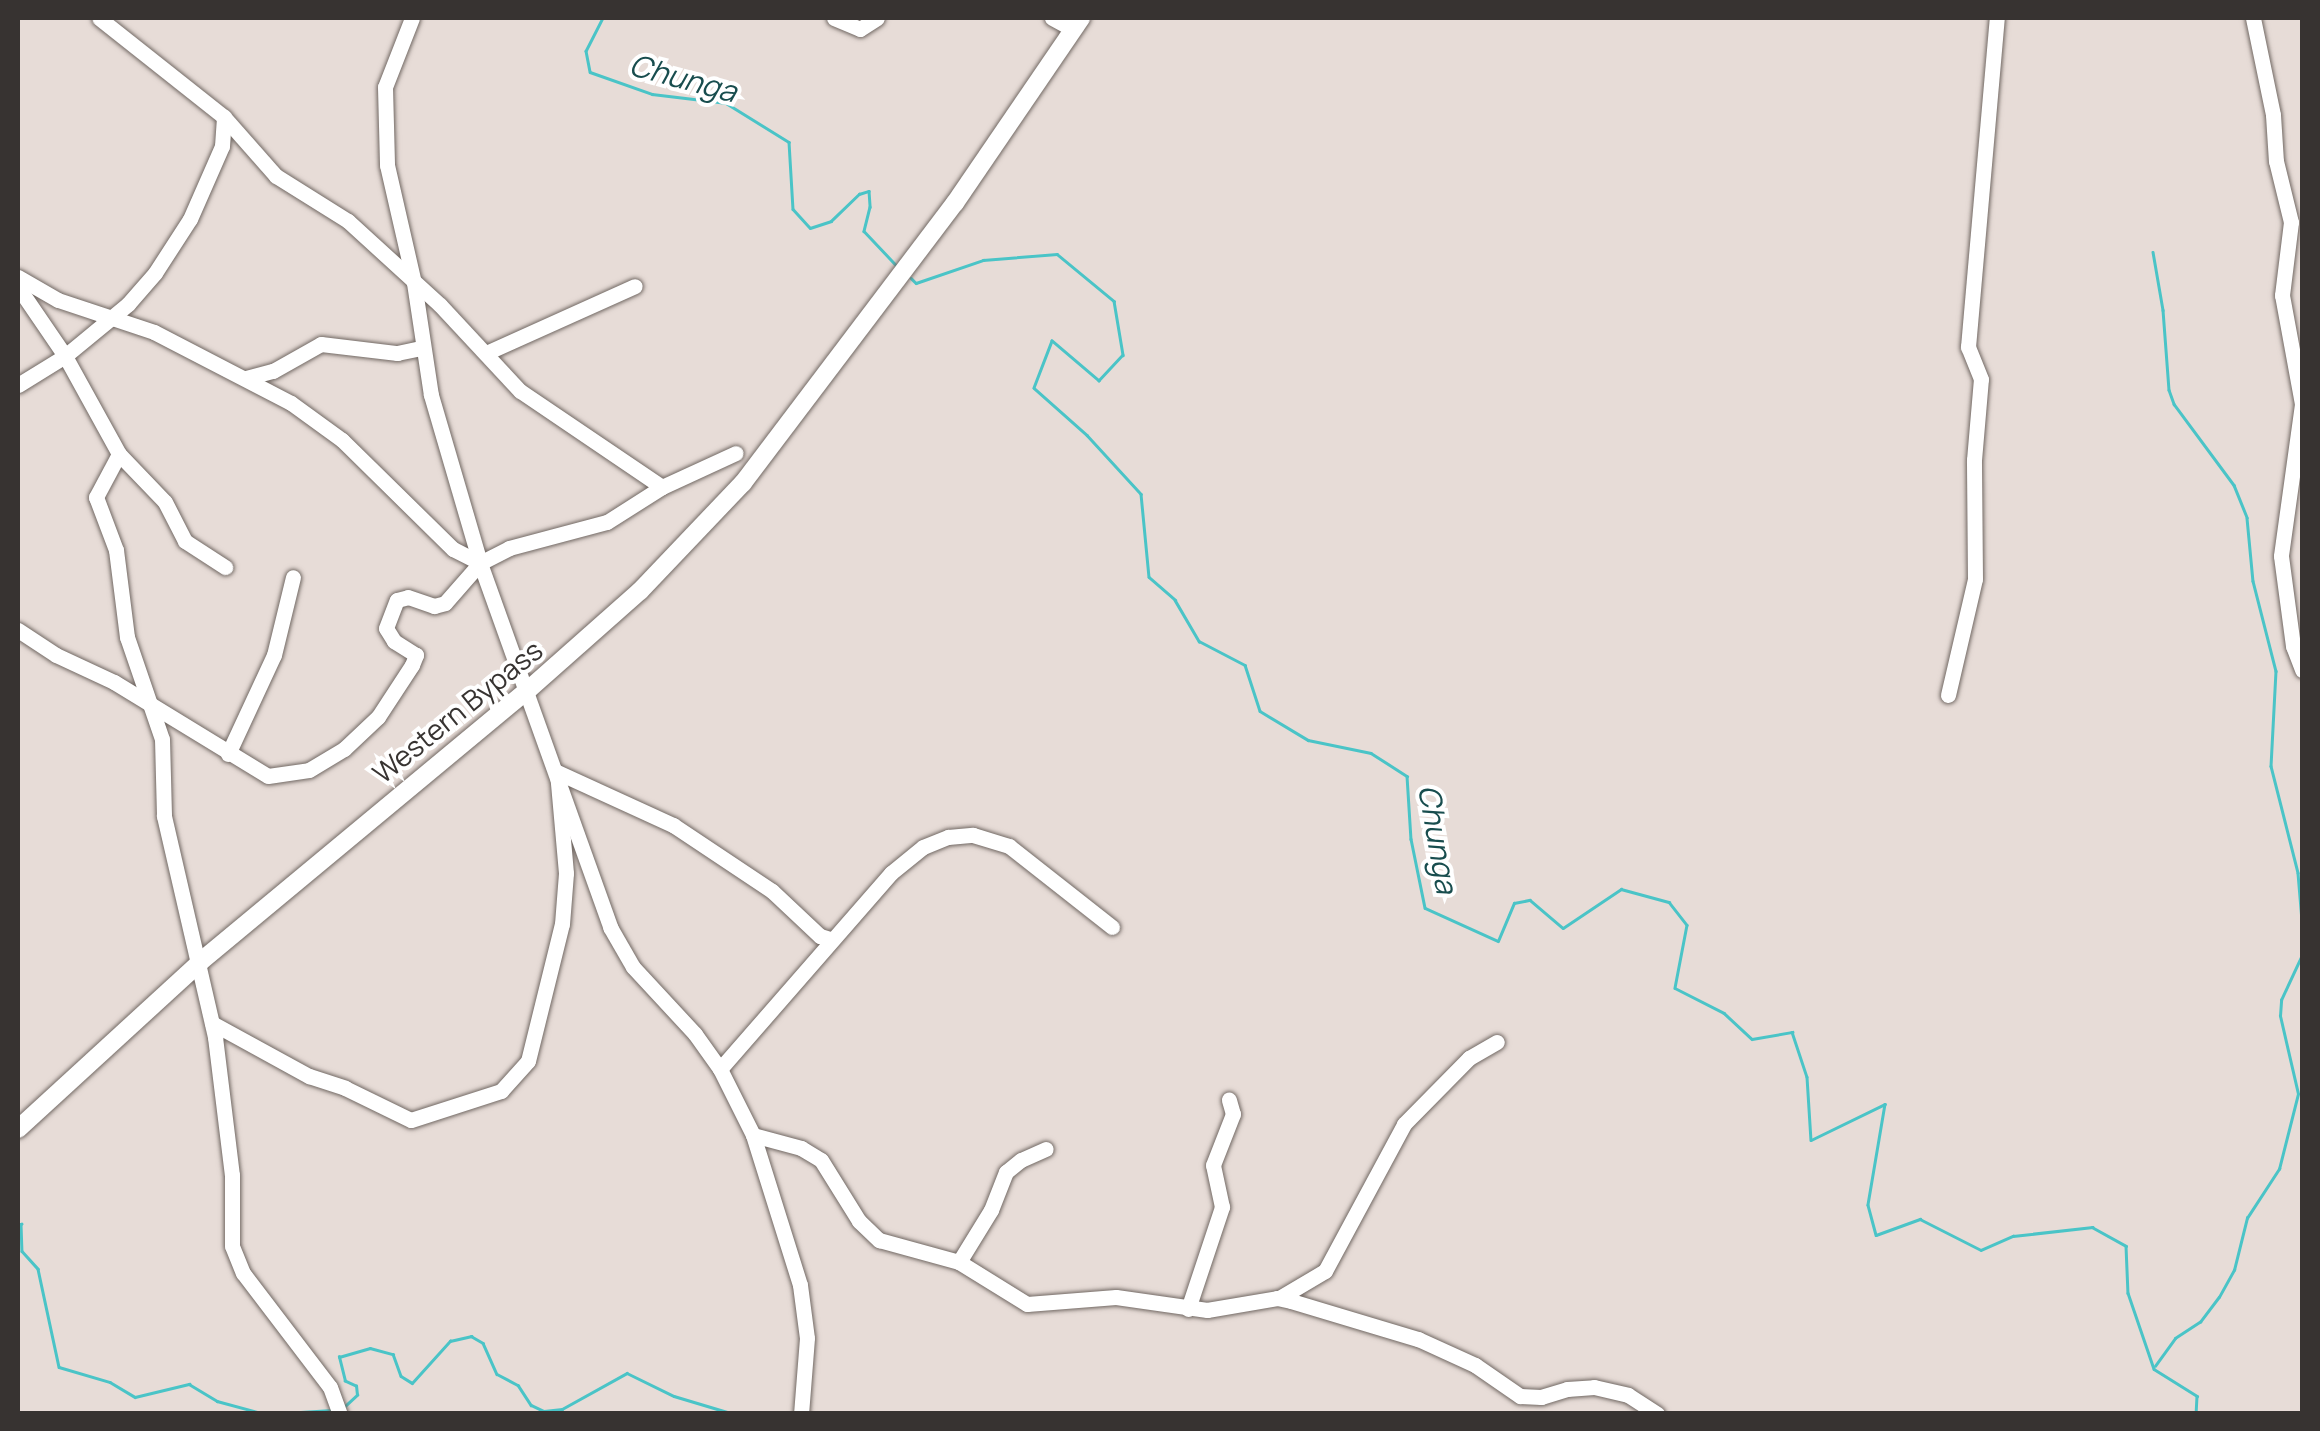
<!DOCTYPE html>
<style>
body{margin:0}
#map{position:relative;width:2320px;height:1431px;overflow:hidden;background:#e7dcd7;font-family:Manrope,sans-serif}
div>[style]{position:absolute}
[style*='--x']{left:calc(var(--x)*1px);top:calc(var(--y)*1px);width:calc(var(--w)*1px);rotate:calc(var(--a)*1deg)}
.stream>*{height:2.5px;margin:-1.25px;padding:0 1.25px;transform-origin:1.25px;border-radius:1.25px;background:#4ac4c7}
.roads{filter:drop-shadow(0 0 2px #716863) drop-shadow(0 0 2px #716863)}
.minor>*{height:15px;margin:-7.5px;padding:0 7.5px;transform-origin:7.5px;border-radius:7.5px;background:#fff}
.major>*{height:18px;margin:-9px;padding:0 9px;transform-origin:9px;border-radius:9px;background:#fff}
span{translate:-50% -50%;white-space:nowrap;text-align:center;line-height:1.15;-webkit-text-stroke:8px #fff;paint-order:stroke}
.street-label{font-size:28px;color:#373331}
.water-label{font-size:30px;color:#184d4e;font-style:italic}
.frame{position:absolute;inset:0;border:20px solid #373331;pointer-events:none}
</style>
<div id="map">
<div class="stream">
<i style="--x:603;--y:18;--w:37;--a:117"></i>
<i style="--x:586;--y:51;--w:21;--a:79"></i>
<i style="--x:590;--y:72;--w:66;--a:19.5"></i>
<i style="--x:652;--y:94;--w:75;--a:6.9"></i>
<i style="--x:726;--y:103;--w:74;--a:31.8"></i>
<i style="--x:789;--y:142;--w:67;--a:86.6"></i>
<i style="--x:793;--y:209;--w:25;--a:48"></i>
<i style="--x:810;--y:228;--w:22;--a:-18"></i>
<i style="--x:831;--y:221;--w:39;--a:-44"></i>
<i style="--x:859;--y:194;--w:10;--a:-17"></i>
<i style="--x:869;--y:191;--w:16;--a:86"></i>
<i style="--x:870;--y:207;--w:25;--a:104"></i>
<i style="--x:864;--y:231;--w:48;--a:46.7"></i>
<i style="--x:2153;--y:252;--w:59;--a:80.2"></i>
<i style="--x:2163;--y:310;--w:80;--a:85.7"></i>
<i style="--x:2169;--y:390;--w:15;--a:70"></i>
<i style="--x:2174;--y:404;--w:101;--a:53.5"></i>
<i style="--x:2234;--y:485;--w:35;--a:68"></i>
<i style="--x:2247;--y:518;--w:63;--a:84.6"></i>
<i style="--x:2253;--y:581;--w:93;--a:75.7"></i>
<i style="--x:2276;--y:671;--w:95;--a:93"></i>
<i style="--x:2271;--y:766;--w:110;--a:75.8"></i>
<i style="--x:2298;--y:873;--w:48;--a:85.2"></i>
<i style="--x:911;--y:278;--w:7;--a:45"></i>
<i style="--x:916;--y:283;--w:71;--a:-18.9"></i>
<i style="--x:983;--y:260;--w:74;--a:-4.6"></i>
<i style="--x:1057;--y:254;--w:74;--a:39.5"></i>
<i style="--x:1114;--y:301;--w:55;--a:80.5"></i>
<i style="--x:1123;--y:355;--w:35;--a:133"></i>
<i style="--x:1099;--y:381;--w:62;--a:-139.6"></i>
<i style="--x:1052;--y:341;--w:50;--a:111"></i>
<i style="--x:1034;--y:388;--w:71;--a:41.6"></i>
<i style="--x:1087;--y:435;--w:80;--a:47.5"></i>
<i style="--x:1141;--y:494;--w:83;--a:84.5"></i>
<i style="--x:1149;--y:577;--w:35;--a:41"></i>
<i style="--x:1175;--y:600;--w:48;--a:59.7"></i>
<i style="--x:1199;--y:641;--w:52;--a:27.6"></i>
<i style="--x:1245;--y:665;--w:48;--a:71.9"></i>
<i style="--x:1260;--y:711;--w:56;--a:31.1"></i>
<i style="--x:1308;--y:740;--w:64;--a:11.7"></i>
<i style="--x:1371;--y:753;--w:43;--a:32.6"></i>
<i style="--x:1407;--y:776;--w:63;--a:86.4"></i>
<i style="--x:1411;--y:839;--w:70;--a:78.5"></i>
<i style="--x:1425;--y:908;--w:80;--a:24.3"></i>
<i style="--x:1498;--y:941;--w:41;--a:-67.2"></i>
<i style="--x:1514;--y:903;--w:16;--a:-11"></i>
<i style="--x:1530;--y:900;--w:43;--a:40.3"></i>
<i style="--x:1563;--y:928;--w:70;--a:-33.9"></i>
<i style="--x:1621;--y:889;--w:50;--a:15.2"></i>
<i style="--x:1669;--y:902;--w:29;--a:52"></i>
<i style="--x:1687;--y:925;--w:64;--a:100.8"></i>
<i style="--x:1675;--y:988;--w:55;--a:27"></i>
<i style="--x:1724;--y:1013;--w:38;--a:43"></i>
<i style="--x:1752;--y:1039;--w:41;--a:-9.9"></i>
<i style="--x:1792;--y:1032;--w:47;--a:71.6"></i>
<i style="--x:1807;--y:1077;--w:63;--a:86.4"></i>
<i style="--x:1811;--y:1140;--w:82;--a:-25.9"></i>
<i style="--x:1885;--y:1104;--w:102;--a:99.6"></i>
<i style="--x:1868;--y:1205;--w:31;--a:75"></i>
<i style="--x:1876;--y:1235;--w:47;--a:-20"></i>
<i style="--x:1920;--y:1219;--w:68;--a:26.9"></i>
<i style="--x:1981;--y:1250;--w:35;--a:-24"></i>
<i style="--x:2013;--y:1236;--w:80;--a:-6.5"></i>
<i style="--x:2092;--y:1227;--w:39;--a:29"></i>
<i style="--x:2126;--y:1246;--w:47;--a:87.6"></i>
<i style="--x:2128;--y:1293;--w:80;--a:71.1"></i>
<i style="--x:2154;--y:1369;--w:51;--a:32.1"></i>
<i style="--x:2197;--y:1396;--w:18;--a:93"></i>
<i style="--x:18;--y:1226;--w:4;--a:-34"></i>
<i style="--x:21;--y:1224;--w:27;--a:88"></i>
<i style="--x:22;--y:1251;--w:24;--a:48"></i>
<i style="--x:38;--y:1269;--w:100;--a:77.9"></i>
<i style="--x:59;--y:1367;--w:53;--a:16.4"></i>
<i style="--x:110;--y:1382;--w:29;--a:31"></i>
<i style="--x:135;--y:1397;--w:56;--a:-13.5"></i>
<i style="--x:189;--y:1384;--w:33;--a:31"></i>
<i style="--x:217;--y:1401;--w:50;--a:15.2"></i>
<i style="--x:2155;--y:1366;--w:34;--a:-54"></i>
<i style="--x:2175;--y:1338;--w:30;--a:-33"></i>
<i style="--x:2200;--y:1322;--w:31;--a:-53"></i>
<i style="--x:2219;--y:1297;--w:31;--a:-61"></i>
<i style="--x:2234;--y:1270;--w:54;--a:-76"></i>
<i style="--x:2247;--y:1218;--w:59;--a:-56.9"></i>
<i style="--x:2279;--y:1169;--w:77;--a:-75.8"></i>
<i style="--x:2298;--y:1094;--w:80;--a:-103"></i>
<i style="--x:2280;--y:1016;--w:16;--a:-86"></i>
<i style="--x:2281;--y:1000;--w:47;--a:-65.1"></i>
<i style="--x:2301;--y:957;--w:28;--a:-88"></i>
<i style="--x:344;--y:1407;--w:18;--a:-43"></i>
<i style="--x:357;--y:1395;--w:9;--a:-96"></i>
<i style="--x:356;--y:1386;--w:12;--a:-156"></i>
<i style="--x:345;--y:1381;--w:25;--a:-104"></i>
<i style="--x:339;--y:1357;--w:32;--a:-16"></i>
<i style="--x:370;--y:1348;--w:24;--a:15"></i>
<i style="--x:393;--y:1354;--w:23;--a:70"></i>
<i style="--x:401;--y:1376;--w:13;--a:32"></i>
<i style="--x:412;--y:1383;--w:57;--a:-47.9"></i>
<i style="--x:450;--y:1341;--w:22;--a:-13"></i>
<i style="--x:471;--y:1336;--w:14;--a:30"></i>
<i style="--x:483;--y:1343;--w:34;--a:66"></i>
<i style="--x:497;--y:1374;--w:24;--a:28"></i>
<i style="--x:518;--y:1385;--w:24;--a:57"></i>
<i style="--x:531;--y:1405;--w:14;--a:25"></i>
<i style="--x:544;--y:1411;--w:18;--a:-6"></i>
<i style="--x:562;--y:1409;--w:74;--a:-29"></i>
<i style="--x:627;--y:1373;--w:52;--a:26.1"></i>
<i style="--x:674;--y:1396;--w:63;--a:16.7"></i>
<i style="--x:269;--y:1414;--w:63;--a:-3.6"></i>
</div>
<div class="roads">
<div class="minor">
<i style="--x:412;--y:18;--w:74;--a:111.4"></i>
<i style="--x:385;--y:87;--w:78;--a:88.5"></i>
<i style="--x:387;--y:165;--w:121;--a:77.1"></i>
<i style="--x:414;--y:283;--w:113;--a:81.4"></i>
<i style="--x:431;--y:395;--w:175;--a:73.7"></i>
<i style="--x:480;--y:563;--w:387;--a:70.3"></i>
<i style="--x:610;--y:927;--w:46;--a:60.1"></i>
<i style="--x:633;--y:967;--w:91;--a:47.2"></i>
<i style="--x:695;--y:1034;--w:43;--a:54.5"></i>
<i style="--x:720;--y:1069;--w:74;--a:63.4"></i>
<i style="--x:753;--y:1135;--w:157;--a:72.6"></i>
<i style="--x:800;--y:1285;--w:53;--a:82.5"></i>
<i style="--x:807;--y:1338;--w:76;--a:94.5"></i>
<i style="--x:834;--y:18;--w:28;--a:23"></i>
<i style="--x:860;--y:29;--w:20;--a:-33"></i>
<i style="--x:1052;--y:18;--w:24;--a:28"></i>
<i style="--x:2253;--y:18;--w:99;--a:78.3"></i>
<i style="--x:2273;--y:115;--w:46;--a:86.3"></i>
<i style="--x:2276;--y:161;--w:63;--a:76.2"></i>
<i style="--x:2291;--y:222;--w:74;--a:97"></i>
<i style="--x:2282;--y:295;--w:111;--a:79.6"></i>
<i style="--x:2302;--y:404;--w:153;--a:97.9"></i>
<i style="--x:2281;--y:556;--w:91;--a:82.4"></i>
<i style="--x:2293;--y:646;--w:26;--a:69"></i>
<i style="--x:18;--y:277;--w:46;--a:29.9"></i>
<i style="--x:58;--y:300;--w:101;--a:18.4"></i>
<i style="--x:154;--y:332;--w:154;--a:27.4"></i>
<i style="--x:291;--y:403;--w:63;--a:36"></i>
<i style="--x:342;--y:440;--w:156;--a:44.5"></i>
<i style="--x:453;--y:549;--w:30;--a:27"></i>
<i style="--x:18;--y:287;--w:83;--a:55.7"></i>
<i style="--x:65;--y:356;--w:112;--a:61.1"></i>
<i style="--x:119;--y:454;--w:49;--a:118.1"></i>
<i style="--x:96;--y:497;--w:57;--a:69.3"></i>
<i style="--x:116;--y:550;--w:88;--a:82.8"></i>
<i style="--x:127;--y:637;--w:108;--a:71.1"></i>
<i style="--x:162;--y:739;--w:77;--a:88.5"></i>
<i style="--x:164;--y:816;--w:227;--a:77"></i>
<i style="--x:215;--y:1037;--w:139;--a:83"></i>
<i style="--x:232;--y:1175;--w:71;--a:90"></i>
<i style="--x:232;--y:1246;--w:29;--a:68"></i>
<i style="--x:243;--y:1273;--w:143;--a:52.7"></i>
<i style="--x:330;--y:1387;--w:29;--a:70"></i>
<i style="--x:486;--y:353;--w:163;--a:-24.2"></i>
<i style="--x:246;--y:378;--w:28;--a:-15"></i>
<i style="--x:273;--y:371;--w:55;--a:-29.4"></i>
<i style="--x:321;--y:344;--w:77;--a:6.8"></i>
<i style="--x:397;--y:353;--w:25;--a:-12"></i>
<i style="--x:18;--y:385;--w:55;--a:-31.7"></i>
<i style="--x:65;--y:356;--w:82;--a:-39.5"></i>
<i style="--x:128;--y:304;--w:41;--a:-48.9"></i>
<i style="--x:155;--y:273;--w:64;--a:-57.1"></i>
<i style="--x:190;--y:219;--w:80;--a:-66.3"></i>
<i style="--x:222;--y:146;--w:29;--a:-86"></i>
<i style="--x:119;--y:454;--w:66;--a:46.2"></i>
<i style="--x:165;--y:502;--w:44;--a:62.9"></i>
<i style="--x:185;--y:541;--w:48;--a:33"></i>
<i style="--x:662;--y:487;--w:81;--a:-24.7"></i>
<i style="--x:18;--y:630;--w:45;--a:33.3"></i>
<i style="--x:56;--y:655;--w:64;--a:25"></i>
<i style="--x:114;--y:682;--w:180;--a:31.4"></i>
<i style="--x:268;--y:776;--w:41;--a:-8.3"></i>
<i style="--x:309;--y:770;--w:41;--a:-31"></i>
<i style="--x:344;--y:749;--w:47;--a:-43.3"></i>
<i style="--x:378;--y:717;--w:62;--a:-56.8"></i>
<i style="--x:412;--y:665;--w:11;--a:-68"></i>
<i style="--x:416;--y:655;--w:26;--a:-148"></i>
<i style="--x:394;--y:641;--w:15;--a:-122"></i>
<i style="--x:386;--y:628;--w:30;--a:-69"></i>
<i style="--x:397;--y:600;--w:11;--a:-15"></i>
<i style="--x:408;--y:597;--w:28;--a:19"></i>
<i style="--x:434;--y:606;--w:11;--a:-15"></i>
<i style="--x:445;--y:603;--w:53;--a:-48.8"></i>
<i style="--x:480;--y:563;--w:33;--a:-27"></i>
<i style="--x:509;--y:548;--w:101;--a:-14.9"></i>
<i style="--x:607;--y:522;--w:65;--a:-32.5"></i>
<i style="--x:662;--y:487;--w:171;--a:-145.9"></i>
<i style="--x:520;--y:391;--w:117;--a:-132.9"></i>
<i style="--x:440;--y:305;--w:125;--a:-137.6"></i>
<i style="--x:348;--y:221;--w:85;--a:-148"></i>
<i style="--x:276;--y:176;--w:79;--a:-131.4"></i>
<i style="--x:224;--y:117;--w:159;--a:-141.6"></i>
<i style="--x:1948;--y:695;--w:119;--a:-76.9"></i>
<i style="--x:1975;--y:579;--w:119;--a:-90.5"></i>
<i style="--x:1974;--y:460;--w:81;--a:-85.1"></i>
<i style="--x:1981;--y:379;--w:35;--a:-112"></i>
<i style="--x:1968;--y:347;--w:330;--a:-85"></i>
<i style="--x:228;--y:754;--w:109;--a:-65.1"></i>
<i style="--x:274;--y:655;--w:80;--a:-76.3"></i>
<i style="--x:212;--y:1023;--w:111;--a:28.7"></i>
<i style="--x:309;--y:1076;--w:38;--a:18"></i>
<i style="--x:345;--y:1088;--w:73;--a:25.9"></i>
<i style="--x:411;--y:1120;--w:95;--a:-17.9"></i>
<i style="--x:501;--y:1091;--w:40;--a:-48"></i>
<i style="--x:528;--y:1061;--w:141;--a:-76.1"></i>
<i style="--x:562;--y:924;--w:51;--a:-85.5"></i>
<i style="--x:566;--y:873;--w:101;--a:-95.1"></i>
<i style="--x:557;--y:772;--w:128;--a:24.6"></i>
<i style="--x:673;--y:825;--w:119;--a:33.7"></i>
<i style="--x:772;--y:891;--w:66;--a:43.2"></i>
<i style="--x:820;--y:936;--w:10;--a:17"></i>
<i style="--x:720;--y:1069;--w:260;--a:-48.9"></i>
<i style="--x:891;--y:873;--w:41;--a:-39.1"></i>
<i style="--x:923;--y:847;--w:27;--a:-22"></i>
<i style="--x:948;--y:837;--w:25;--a:-5"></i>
<i style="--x:973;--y:835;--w:38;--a:17"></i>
<i style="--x:1009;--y:846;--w:131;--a:38.2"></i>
<i style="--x:753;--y:1135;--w:50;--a:15.2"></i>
<i style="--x:801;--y:1148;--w:23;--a:31"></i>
<i style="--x:821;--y:1160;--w:72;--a:58.1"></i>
<i style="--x:859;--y:1221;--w:28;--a:44"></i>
<i style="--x:879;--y:1240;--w:83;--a:15.4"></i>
<i style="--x:959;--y:1262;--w:80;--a:31.7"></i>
<i style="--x:1027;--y:1304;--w:89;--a:-4.5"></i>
<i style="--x:1116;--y:1297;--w:92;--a:8.1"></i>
<i style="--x:1207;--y:1310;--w:71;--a:-9.7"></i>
<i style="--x:1277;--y:1298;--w:14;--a:12"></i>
<i style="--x:1291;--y:1301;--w:133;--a:16.7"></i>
<i style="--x:1418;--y:1339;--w:63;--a:24.5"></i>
<i style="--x:1475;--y:1365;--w:55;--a:34.6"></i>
<i style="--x:1520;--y:1396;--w:21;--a:3"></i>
<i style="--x:1541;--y:1397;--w:27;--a:-17"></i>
<i style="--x:1567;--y:1389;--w:27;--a:-4"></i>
<i style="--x:1594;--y:1387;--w:35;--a:13"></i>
<i style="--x:1628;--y:1395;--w:35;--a:33"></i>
<i style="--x:959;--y:1262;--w:61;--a:-58.4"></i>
<i style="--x:991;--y:1210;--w:41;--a:-68.5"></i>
<i style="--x:1006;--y:1172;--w:19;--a:-39"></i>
<i style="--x:1021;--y:1160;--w:27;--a:-24"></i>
<i style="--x:1281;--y:1297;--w:51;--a:-30.6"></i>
<i style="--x:1325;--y:1271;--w:167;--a:-61.7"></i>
<i style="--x:1404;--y:1124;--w:93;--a:-45.4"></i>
<i style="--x:1469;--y:1058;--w:32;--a:-30"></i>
<i style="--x:1188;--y:1309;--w:108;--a:-71.6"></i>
<i style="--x:1222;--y:1207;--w:43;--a:-102.1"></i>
<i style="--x:1213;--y:1165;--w:55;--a:-68.6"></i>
<i style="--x:1233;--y:1114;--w:15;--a:-106"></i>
</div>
<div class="major">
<i style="--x:18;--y:1129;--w:247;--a:-42.5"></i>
<i style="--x:200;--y:962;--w:426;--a:-39.7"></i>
<i style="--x:528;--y:690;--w:149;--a:-41.5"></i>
<i style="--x:640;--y:591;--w:149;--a:-46.4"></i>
<i style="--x:743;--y:483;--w:351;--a:-52.9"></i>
<i style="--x:955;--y:203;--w:224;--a:-55.7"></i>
</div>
</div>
<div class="street-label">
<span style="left:457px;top:711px;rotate:-39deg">Western Bypass</span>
</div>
<div class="water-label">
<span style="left:683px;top:78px;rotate:15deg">Chunga</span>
<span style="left:1438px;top:839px;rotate:80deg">Chunga</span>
</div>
<div class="frame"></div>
</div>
